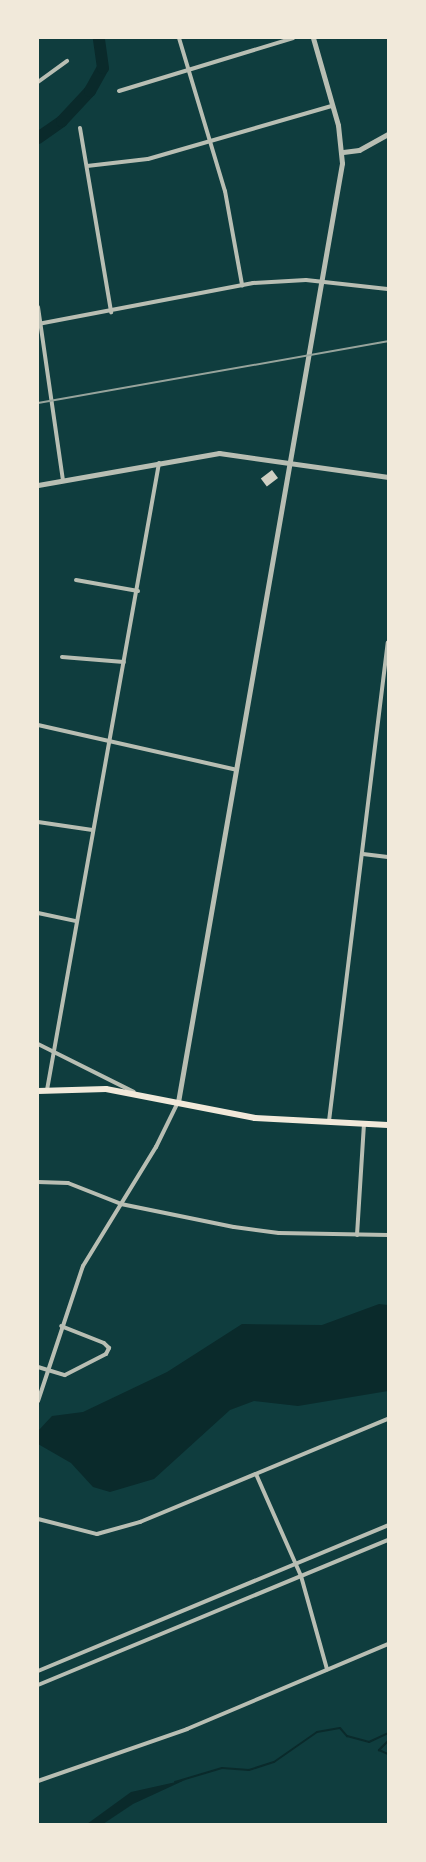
<!DOCTYPE html>
<style>
body{margin:0}
#map{position:relative;width:426px;height:1862px;overflow:hidden;background:#0f3d3e;font-family:"Sofia Sans Condensed",sans-serif}
div>[style]{position:absolute}
[style*='--x']{left:calc(var(--x)*1px);top:calc(var(--y)*1px);width:calc(var(--w)*1px);rotate:calc(var(--a)*1deg)}
.water>*{inset:0;background:#0a2a2b}
.stream>*{height:2px;margin:-1px;padding:0 1px;transform-origin:1px;border-radius:1px;background:#0a2a2b}
.river>*{height:12px;margin:-6px;padding:0 6px;transform-origin:6px;border-radius:6px;background:#0a2a2b}
.building>*{inset:0;background:#cfcfc3;transform-origin:0 0}
.minor>*{height:4px;margin:-2px;padding:0 2px;transform-origin:2px;border-radius:2px;background:#b8beb3}
.tertiary>*{height:5px;margin:-2.5px;padding:0 2.5px;transform-origin:2.5px;border-radius:2.5px;background:#b8beb3}
.primary>*{height:6px;margin:-3px;padding:0 3px;transform-origin:3px;border-radius:3px;background:#f1e9da}
.rail>*{height:2px;margin:-1px;padding:0 1px;transform-origin:1px;border-radius:1px;background:#97a49c}
span{translate:-50% -50%;white-space:nowrap;text-align:center;line-height:1.15;-webkit-text-stroke:4px #f1e9da;paint-order:stroke}
.frame{position:absolute;inset:0;border:39px solid #f1e9da;pointer-events:none}
</style>
<div id="map">
<div class="water">
<i style="clip-path:polygon(379px 1304px,388px 1305px,388px 1391px,298px 1406px,254px 1401px,230px 1410px,154px 1479px,110px 1492px,93px 1487px,71px 1463px,38px 1444px,38px 1431px,52px 1416px,83px 1412px,167px 1372px,242px 1324px,322px 1325px)"></i>
<i style="clip-path:polygon(185px 1780px,133px 1804px,103px 1824px,87px 1824px,131px 1792px)"></i>
</div>
<div class="stream">
<i style="--x:388;--y:1741;--w:13;--a:135"></i>
<i style="--x:379;--y:1750;--w:10;--a:24"></i>
<i style="--x:175;--y:1782;--w:49;--a:-16.6"></i>
<i style="--x:222;--y:1768;--w:27;--a:4"></i>
<i style="--x:249;--y:1770;--w:26;--a:-18"></i>
<i style="--x:274;--y:1762;--w:52;--a:-34.9"></i>
<i style="--x:317;--y:1732;--w:23;--a:-10"></i>
<i style="--x:340;--y:1728;--w:11;--a:49"></i>
<i style="--x:347;--y:1736;--w:23;--a:15"></i>
<i style="--x:369;--y:1742;--w:21;--a:-25"></i>
</div>
<div class="river">
<i style="--x:38;--y:138;--w:29;--a:-35"></i>
<i style="--x:62;--y:121;--w:41;--a:-47"></i>
<i style="--x:90;--y:91;--w:26;--a:-61"></i>
<i style="--x:103;--y:68;--w:30;--a:-98"></i>
</div>
<div class="building">
<i style="left:272px;top:470px;width:10px;height:14px;rotate:53deg"></i>
</div>
<div class="minor">
<i style="--x:179;--y:38;--w:160;--a:73.3"></i>
<i style="--x:225;--y:191;--w:96;--a:79.7"></i>
<i style="--x:38;--y:82;--w:36;--a:-36"></i>
<i style="--x:119;--y:91;--w:182;--a:-16.9"></i>
<i style="--x:80;--y:128;--w:187;--a:80.4"></i>
<i style="--x:87;--y:166;--w:61;--a:-6.5"></i>
<i style="--x:148;--y:159;--w:191;--a:-16.1"></i>
<i style="--x:38;--y:307;--w:175;--a:81.8"></i>
<i style="--x:38;--y:324;--w:219;--a:-10.8"></i>
<i style="--x:253;--y:283;--w:53;--a:-3.2"></i>
<i style="--x:306;--y:280;--w:82;--a:6.3"></i>
<i style="--x:76;--y:580;--w:63;--a:10.1"></i>
<i style="--x:62;--y:657;--w:62;--a:4.6"></i>
<i style="--x:38;--y:725;--w:201;--a:12.7"></i>
<i style="--x:38;--y:822;--w:55;--a:8.4"></i>
<i style="--x:363;--y:854;--w:25;--a:7"></i>
<i style="--x:38;--y:913;--w:39;--a:12"></i>
<i style="--x:38;--y:1044;--w:107;--a:26.6"></i>
<i style="--x:47;--y:1090;--w:637;--a:-79.87"></i>
<i style="--x:329;--y:1121;--w:482;--a:-83"></i>
<i style="--x:38;--y:1182;--w:30;--a:2"></i>
<i style="--x:68;--y:1183;--w:57;--a:21.6"></i>
<i style="--x:121;--y:1204;--w:115;--a:11.5"></i>
<i style="--x:234;--y:1227;--w:45;--a:7.6"></i>
<i style="--x:279;--y:1233;--w:109;--a:1.1"></i>
<i style="--x:357;--y:1235;--w:111;--a:-86.4"></i>
<i style="--x:38;--y:1367;--w:28;--a:17"></i>
<i style="--x:65;--y:1375;--w:46;--a:-27.1"></i>
<i style="--x:106;--y:1354;--w:7;--a:-63"></i>
<i style="--x:109;--y:1348;--w:7;--a:-135"></i>
<i style="--x:104;--y:1343;--w:46;--a:-158.4"></i>
<i style="--x:38;--y:1401;--w:142;--a:-71.6"></i>
<i style="--x:83;--y:1266;--w:140;--a:-58.5"></i>
<i style="--x:156;--y:1147;--w:50;--a:-63.9"></i>
<i style="--x:256;--y:1474;--w:111;--a:66.2"></i>
<i style="--x:301;--y:1576;--w:97;--a:74.4"></i>
<i style="--x:38;--y:1519;--w:61;--a:14.3"></i>
<i style="--x:97;--y:1534;--w:45;--a:-15.6"></i>
<i style="--x:140;--y:1522;--w:269;--a:-22.6"></i>
<i style="--x:38;--y:1671;--w:379;--a:-22.6"></i>
<i style="--x:38;--y:1685;--w:379;--a:-22.5"></i>
<i style="--x:38;--y:1781;--w:158;--a:-19.2"></i>
<i style="--x:187;--y:1729;--w:218;--a:-22.9"></i>
</div>
<div class="tertiary">
<i style="--x:343;--y:152;--w:16;--a:-7"></i>
<i style="--x:359;--y:150;--w:33;--a:-29"></i>
<i style="--x:38;--y:485;--w:184;--a:-10"></i>
<i style="--x:219;--y:453;--w:171;--a:8.1"></i>
<i style="--x:178;--y:1102;--w:953;--a:-80.09"></i>
<i style="--x:342;--y:163;--w:38;--a:-96"></i>
<i style="--x:338;--y:125;--w:91;--a:-106"></i>
</div>
<div class="primary">
<i style="--x:38;--y:1091;--w:68;--a:-1.7"></i>
<i style="--x:106;--y:1089;--w:152;--a:11"></i>
<i style="--x:255;--y:1118;--w:133;--a:3"></i>
</div>
<div class="rail">
<i style="--x:38;--y:403;--w:355;--a:-10"></i>
</div>
<div class="frame"></div>
</div>
